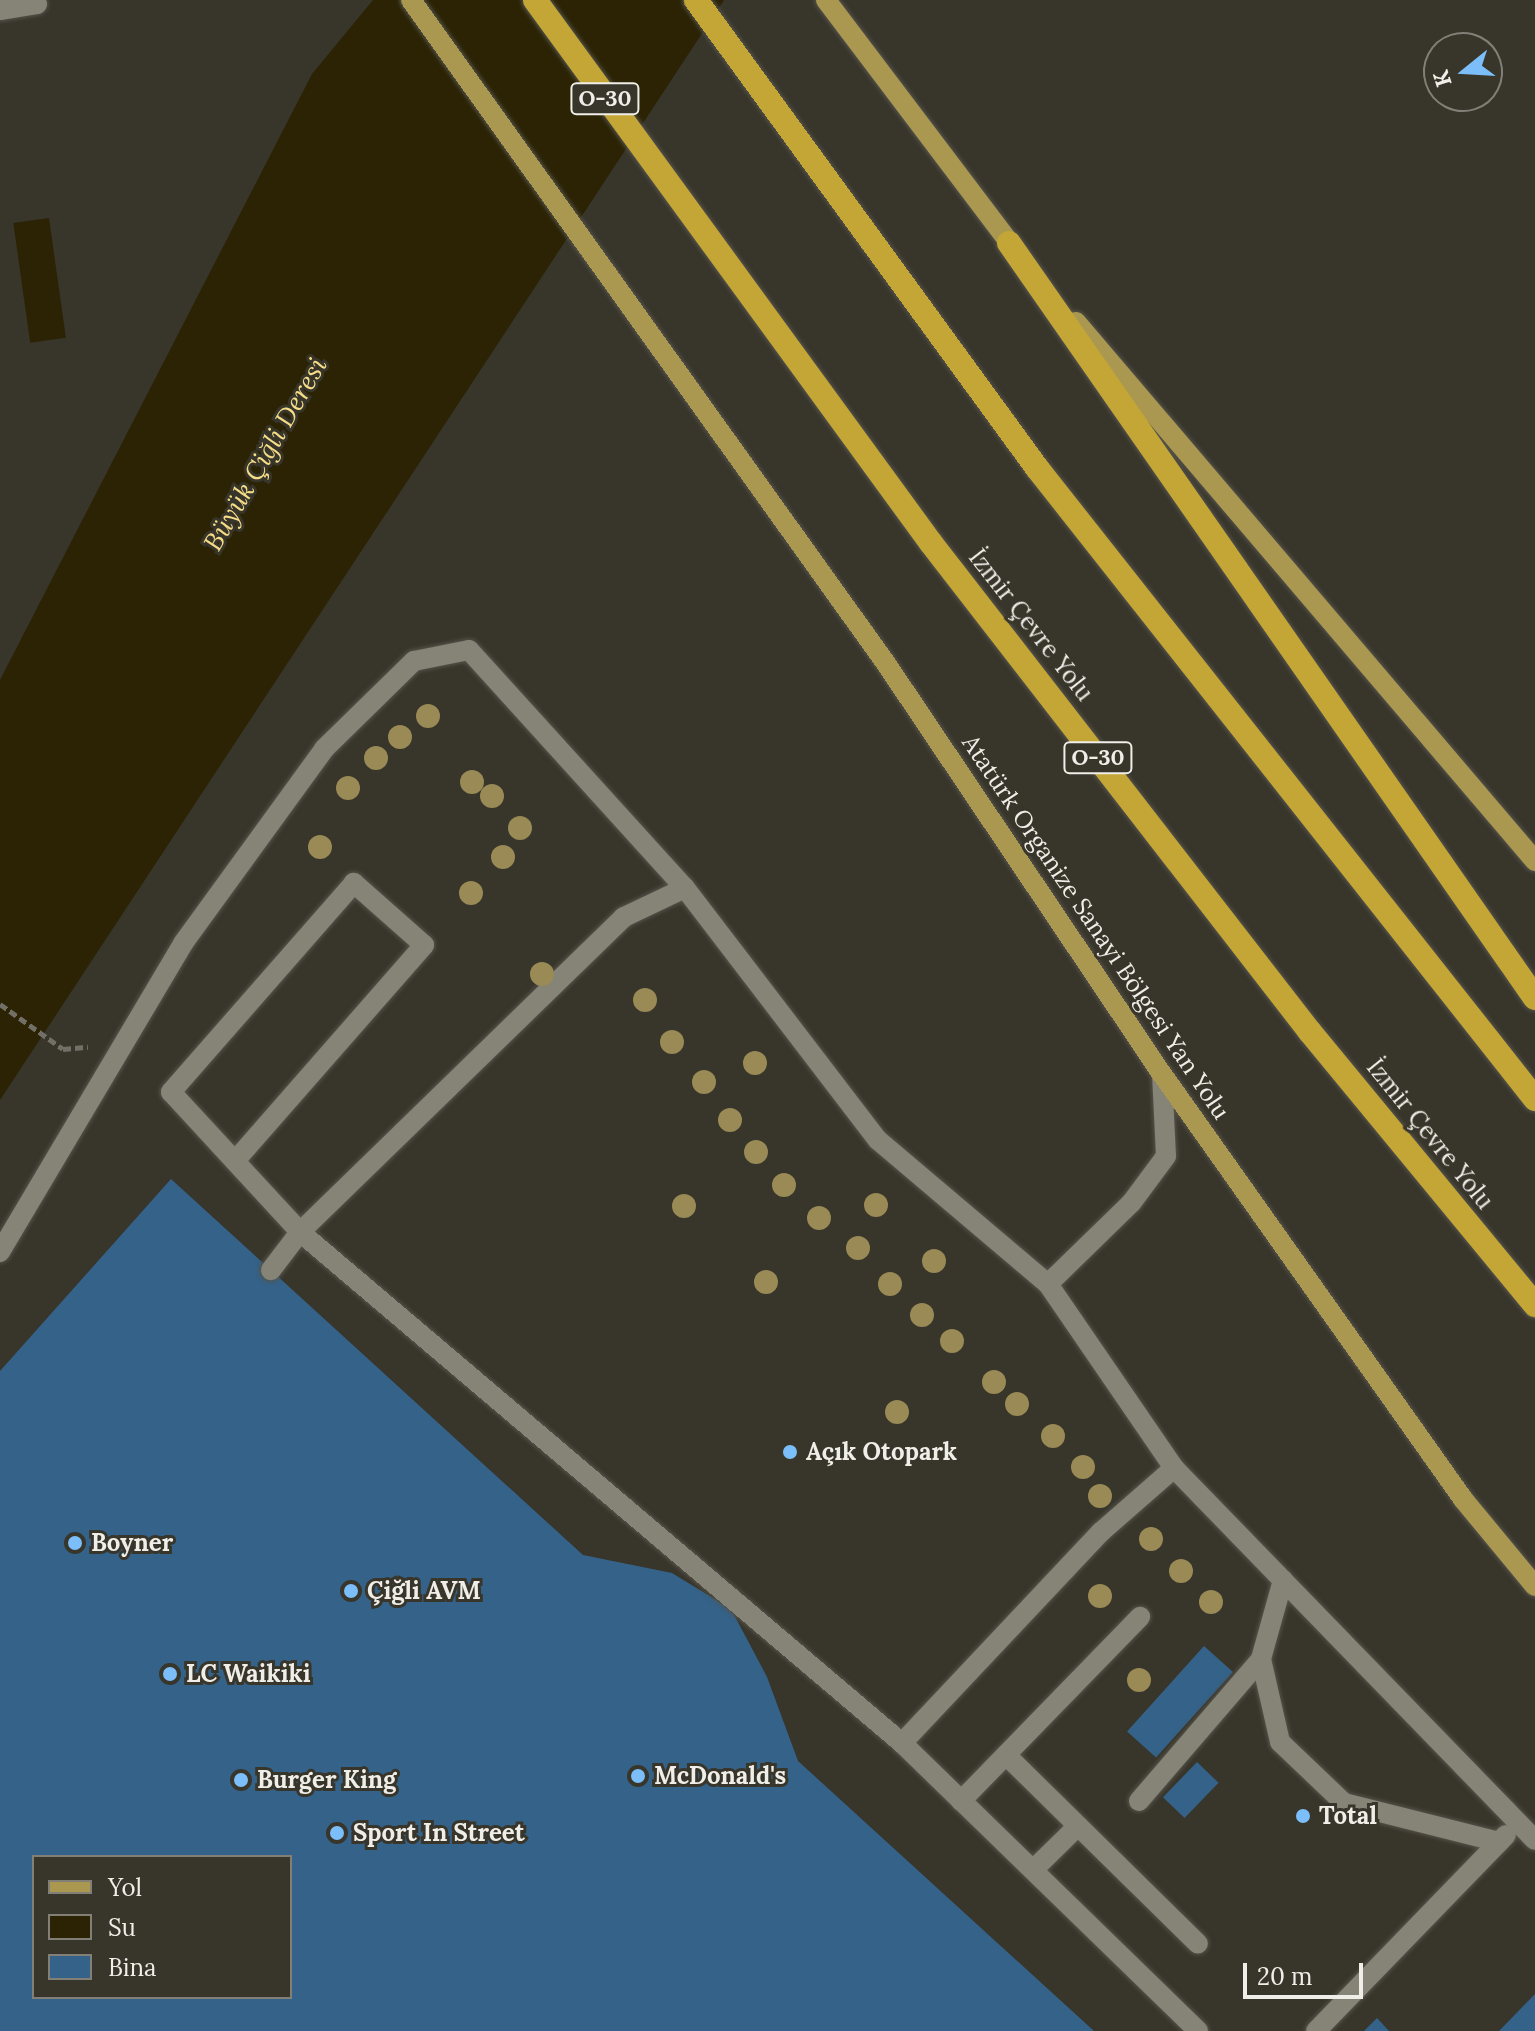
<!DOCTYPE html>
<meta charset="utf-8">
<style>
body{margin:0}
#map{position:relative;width:1535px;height:2031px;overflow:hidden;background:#38352b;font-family:Lora,serif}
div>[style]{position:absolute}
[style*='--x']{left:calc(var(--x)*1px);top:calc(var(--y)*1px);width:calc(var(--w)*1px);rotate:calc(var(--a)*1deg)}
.water>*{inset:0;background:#2b2304;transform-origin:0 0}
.building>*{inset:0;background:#356288;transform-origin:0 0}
.path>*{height:5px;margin-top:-2.5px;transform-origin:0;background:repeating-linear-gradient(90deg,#726f67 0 8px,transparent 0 12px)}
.roads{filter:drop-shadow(0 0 2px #55534a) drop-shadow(0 0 2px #55534a)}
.minor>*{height:20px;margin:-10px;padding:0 10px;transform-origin:10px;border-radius:10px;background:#868377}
.major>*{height:20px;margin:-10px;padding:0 10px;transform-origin:10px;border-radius:10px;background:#ab9850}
.highway>*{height:24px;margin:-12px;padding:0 12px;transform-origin:12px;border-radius:12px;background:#c4a636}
.trees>*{width:24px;height:24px;margin:-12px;border-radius:50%;background:#998a56}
.dots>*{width:22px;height:22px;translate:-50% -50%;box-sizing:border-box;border:4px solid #38352b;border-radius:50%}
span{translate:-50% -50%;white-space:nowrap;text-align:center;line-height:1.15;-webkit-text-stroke:6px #38352b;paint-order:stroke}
.shield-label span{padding:2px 6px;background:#38352b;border:2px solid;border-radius:6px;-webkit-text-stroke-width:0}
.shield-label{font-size:22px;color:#f0eee8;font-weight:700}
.street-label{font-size:24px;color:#f0eee8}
.poi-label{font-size:24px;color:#f0eee8;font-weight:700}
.left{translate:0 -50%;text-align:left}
.water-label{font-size:26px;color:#f5dc86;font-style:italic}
.legend{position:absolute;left:32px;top:1855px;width:260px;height:144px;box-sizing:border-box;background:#38352b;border:2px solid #827f77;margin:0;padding:10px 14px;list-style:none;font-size:24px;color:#f0eee8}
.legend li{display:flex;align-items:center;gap:16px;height:40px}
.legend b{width:40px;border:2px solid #827f77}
.north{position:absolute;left:1423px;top:32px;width:80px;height:80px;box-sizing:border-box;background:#38352b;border:2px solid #827f77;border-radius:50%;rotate:252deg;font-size:22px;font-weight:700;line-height:32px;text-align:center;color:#f0eee8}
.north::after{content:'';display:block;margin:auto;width:28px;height:36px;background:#7bbef9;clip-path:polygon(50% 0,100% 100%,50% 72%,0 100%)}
.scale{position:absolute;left:1243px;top:1963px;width:120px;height:36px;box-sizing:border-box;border:4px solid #f0eee8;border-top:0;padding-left:10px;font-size:24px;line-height:28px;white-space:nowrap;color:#f0eee8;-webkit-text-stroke:6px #38352b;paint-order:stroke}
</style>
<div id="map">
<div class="water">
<i style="clip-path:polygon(373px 0,724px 0,0 1100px,0 680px,312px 74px)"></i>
<i style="left:49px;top:218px;width:121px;height:36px;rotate:82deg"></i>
</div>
<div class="building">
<i style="clip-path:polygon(evenodd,171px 1179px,583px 1555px,672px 1573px,731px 1609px,767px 1677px,798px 1761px,1094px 2031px,0 2031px,0 1371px,171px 1179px,34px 1857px,290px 1857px,290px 1997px,34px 1997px,34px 1857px)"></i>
<i style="left:1204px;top:1646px;width:39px;height:115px;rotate:42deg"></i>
<i style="left:1197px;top:1762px;width:30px;height:49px;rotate:44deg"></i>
<i style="clip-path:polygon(1535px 1994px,1535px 2031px,1499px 2031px)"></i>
<i style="clip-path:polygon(1377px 2018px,1389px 2031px,1364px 2031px)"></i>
</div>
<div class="path">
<i style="--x:0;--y:1004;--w:77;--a:35.5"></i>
<i style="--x:63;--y:1049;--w:25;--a:-5"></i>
</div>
<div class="roads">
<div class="minor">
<i style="--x:0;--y:10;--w:37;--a:-9"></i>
<i style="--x:37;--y:4;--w:5;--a:-127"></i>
<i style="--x:685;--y:888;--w:317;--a:52.6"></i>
<i style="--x:878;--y:1140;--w:223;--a:40.3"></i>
<i style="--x:1048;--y:1284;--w:223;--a:55.6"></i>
<i style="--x:1174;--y:1468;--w:518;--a:45.86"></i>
<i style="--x:235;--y:1161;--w:287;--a:-48.8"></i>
<i style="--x:424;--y:945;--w:94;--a:-138.5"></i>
<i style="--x:354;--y:883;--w:278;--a:131.2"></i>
<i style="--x:171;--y:1092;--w:190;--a:47.3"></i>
<i style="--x:300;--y:1232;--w:48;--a:127.3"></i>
<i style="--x:0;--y:1252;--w:360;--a:-59.3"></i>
<i style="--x:184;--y:942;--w:238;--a:-54"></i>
<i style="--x:324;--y:749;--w:126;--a:-44.4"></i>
<i style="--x:414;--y:661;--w:56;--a:-11.3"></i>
<i style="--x:469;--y:650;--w:321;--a:47.8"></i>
<i style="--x:685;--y:888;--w:68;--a:154.6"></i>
<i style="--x:624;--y:917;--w:452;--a:135.8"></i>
<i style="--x:300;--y:1232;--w:790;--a:40.33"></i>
<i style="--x:902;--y:1743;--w:413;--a:44.2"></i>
<i style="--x:1048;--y:1284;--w:117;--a:-44.3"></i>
<i style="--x:1132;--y:1202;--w:57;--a:-53.5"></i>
<i style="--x:1166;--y:1156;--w:82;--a:-92.8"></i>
<i style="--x:1283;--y:1580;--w:82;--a:105.6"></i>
<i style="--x:1261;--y:1659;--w:85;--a:77.1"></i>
<i style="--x:1280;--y:1742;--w:88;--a:43.6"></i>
<i style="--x:1344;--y:1803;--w:160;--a:14.1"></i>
<i style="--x:902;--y:1743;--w:290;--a:-46.7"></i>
<i style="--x:1101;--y:1532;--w:97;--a:-41.2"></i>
<i style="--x:1006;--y:1755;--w:269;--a:44.5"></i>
<i style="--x:961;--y:1801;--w:257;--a:-45.8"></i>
<i style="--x:1139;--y:1801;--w:187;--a:-49.3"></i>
<i style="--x:1033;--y:1870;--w:63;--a:-44.4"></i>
<i style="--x:1316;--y:2031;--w:273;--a:-45.9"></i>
</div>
<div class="major">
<i style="--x:411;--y:0;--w:814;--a:54.4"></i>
<i style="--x:885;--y:662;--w:496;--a:56.1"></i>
<i style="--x:1162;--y:1074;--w:521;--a:54.69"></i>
<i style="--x:1463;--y:1499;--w:113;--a:50.4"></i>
<i style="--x:826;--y:0;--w:320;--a:52.9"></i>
<i style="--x:1076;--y:322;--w:708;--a:49.58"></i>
</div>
<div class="highway">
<i style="--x:535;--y:0;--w:672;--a:53.9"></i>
<i style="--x:931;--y:543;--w:619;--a:52.22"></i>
<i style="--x:1310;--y:1032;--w:354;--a:50.5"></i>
<i style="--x:696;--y:0;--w:579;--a:53.92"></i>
<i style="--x:1037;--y:468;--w:804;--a:51.72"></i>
<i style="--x:1009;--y:243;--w:920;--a:55.14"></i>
</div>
</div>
<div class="trees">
<i style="left:428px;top:716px"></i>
<i style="left:400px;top:737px"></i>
<i style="left:376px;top:758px"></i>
<i style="left:472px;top:782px"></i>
<i style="left:348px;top:788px"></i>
<i style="left:492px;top:796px"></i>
<i style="left:520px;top:828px"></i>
<i style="left:320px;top:847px"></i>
<i style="left:503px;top:857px"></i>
<i style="left:471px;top:893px"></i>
<i style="left:542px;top:974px"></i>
<i style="left:645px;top:1000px"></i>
<i style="left:672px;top:1042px"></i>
<i style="left:755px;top:1063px"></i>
<i style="left:704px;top:1082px"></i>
<i style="left:730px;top:1120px"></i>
<i style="left:756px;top:1152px"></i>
<i style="left:784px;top:1185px"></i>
<i style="left:876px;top:1205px"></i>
<i style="left:684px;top:1206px"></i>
<i style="left:819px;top:1218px"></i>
<i style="left:858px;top:1248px"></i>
<i style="left:934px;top:1261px"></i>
<i style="left:766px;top:1282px"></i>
<i style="left:890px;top:1284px"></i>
<i style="left:922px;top:1315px"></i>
<i style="left:952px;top:1341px"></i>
<i style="left:994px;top:1382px"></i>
<i style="left:1017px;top:1404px"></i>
<i style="left:897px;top:1412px"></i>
<i style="left:1053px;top:1436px"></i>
<i style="left:1083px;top:1467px"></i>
<i style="left:1100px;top:1496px"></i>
<i style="left:1151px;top:1539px"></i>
<i style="left:1181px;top:1571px"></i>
<i style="left:1100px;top:1596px"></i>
<i style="left:1211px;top:1602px"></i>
<i style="left:1139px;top:1680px"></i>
</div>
<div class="dots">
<i style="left:790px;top:1452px;background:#7bbef9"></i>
<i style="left:75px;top:1543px;background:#7bbef9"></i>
<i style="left:351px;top:1591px;background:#7bbef9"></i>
<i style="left:170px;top:1674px;background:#7bbef9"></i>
<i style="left:638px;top:1776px;background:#7bbef9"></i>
<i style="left:241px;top:1780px;background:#7bbef9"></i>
<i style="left:1303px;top:1816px;background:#7bbef9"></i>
<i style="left:337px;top:1833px;background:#7bbef9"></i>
</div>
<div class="shield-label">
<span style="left:605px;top:99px">O-30</span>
<span style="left:1098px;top:758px">O-30</span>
</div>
<div class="street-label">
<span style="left:1031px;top:625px;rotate:52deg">İzmir Çevre Yolu</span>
<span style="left:1096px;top:927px;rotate:56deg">Atatürk Organize Sanayi Bölgesi Yan Yolu</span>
<span style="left:1430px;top:1134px;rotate:51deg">İzmir Çevre Yolu</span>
</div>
<div class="poi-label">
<span class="left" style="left:806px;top:1452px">Açık Otopark</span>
<span class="left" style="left:91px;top:1543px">Boyner</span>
<span class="left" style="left:367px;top:1591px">Çiğli AVM</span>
<span class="left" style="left:186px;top:1674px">LC Waikiki</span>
<span class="left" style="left:654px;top:1776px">McDonald's</span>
<span class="left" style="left:257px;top:1780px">Burger King</span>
<span class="left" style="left:1319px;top:1816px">Total</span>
<span class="left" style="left:353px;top:1833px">Sport In Street</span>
</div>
<div class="water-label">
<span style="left:265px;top:454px;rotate:-60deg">Büyük Çiğli Deresi</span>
</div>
<ul class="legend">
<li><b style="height:10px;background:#ab9850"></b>Yol</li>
<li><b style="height:22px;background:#2b2304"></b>Su</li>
<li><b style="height:22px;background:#356288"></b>Bina</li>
</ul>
<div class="north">K</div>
<div class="scale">20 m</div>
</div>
